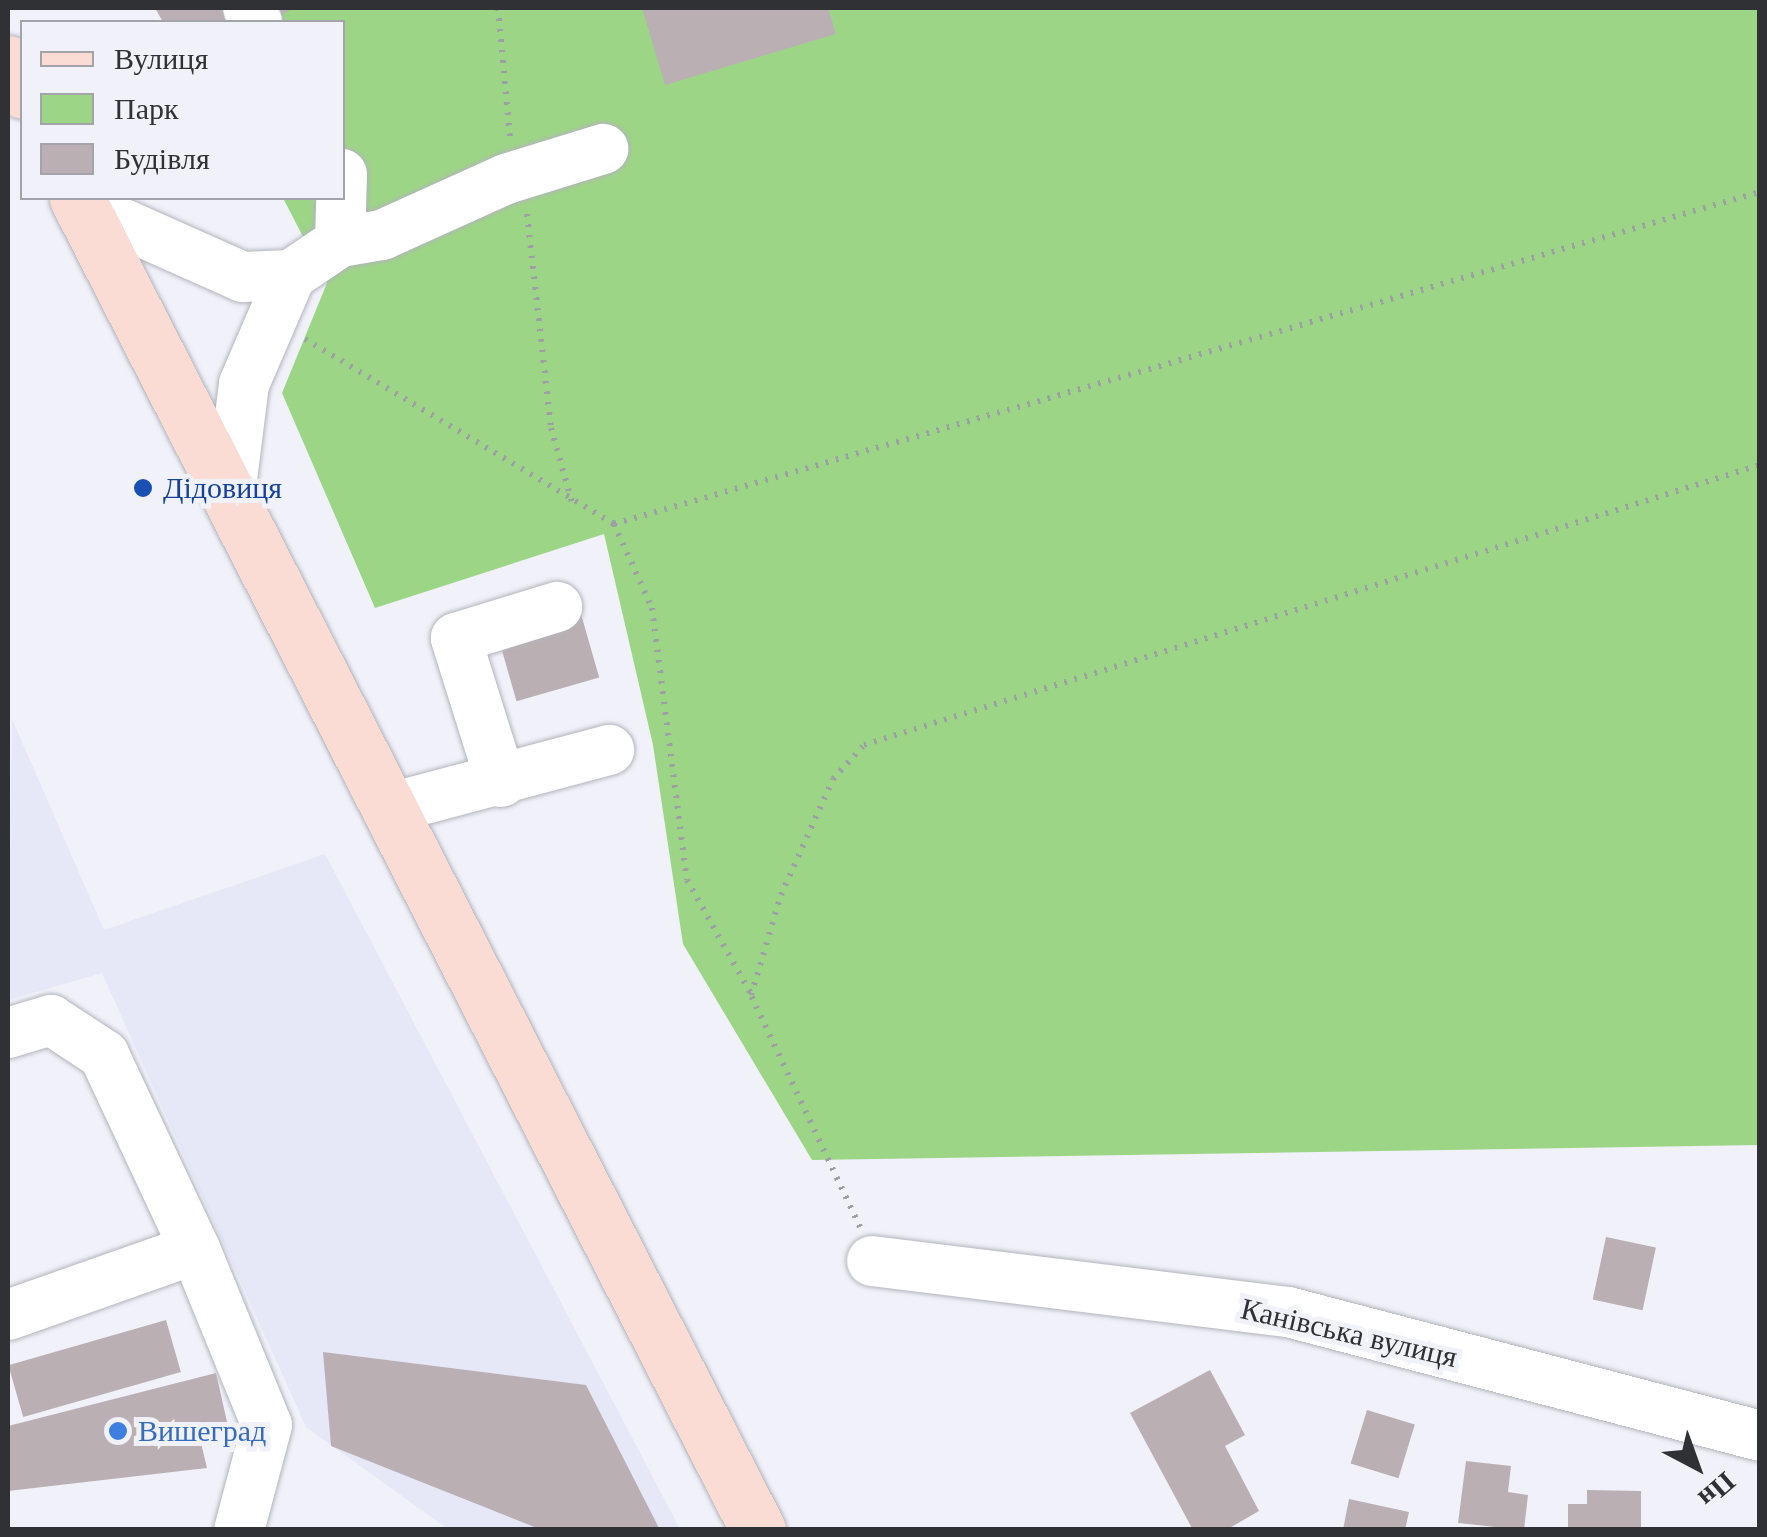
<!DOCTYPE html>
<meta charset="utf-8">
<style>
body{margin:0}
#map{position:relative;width:1767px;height:1537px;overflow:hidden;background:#f0f1f9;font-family:"Times New Roman",serif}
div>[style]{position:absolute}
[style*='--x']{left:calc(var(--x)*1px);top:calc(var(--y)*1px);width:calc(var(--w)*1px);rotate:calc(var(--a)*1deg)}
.built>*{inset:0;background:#e6e7f7}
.green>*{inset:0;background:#9dd586}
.building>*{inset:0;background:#bab0b3;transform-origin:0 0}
.path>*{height:6px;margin-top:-3px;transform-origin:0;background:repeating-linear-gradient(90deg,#9e9fa5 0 2.5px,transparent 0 10.5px)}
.roads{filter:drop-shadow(0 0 2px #b3b4bb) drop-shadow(0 0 2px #b3b4bb)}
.minor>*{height:50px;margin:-25px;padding:0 25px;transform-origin:25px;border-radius:25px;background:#fff}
.major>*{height:55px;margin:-27.5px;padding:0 27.5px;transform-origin:27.5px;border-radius:27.5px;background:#fadcd4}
.dots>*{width:28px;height:28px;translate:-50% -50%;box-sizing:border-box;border:5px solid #f0f1f9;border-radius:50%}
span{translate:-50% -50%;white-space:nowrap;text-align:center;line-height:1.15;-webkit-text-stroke:10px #f0f1f9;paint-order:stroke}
.transit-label{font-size:30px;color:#164399}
.left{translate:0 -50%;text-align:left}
.street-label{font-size:30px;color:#303134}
.shop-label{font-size:30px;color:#366cbe}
.frame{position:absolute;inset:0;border:10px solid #303134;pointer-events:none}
.legend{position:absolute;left:20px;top:20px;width:325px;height:180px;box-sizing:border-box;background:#f0f1f9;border:2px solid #a3a4aa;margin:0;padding:12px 18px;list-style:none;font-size:30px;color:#303134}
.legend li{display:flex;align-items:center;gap:20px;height:50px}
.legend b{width:50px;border:2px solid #a3a4aa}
.north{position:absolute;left:1647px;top:1417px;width:100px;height:100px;-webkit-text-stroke:8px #f0f1f9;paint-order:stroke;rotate:139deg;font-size:28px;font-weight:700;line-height:40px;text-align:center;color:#303134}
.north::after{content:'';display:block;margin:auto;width:35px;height:45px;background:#303134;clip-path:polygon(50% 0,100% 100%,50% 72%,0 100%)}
</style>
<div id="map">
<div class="built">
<i style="clip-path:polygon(12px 719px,104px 930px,325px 854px,680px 1529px,448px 1529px,306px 1427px,102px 973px,8px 1000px)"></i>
</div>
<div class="green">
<i style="clip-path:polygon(184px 8px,1759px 8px,1759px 1145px,812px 1160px,683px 944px,653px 745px,604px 534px,375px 608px,282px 393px,327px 283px,283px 198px,342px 198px,342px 22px,192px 22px)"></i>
</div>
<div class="building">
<i style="clip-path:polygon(155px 8px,295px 8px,265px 22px,163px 22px)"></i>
<i style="clip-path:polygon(642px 8px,828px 8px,836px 34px,665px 85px)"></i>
<i style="left:581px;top:614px;width:66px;height:86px;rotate:74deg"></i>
<i style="left:1606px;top:1237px;width:51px;height:64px;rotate:12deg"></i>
<i style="left:166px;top:1320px;width:54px;height:164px;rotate:74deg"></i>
<i style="clip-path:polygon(323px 1352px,586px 1385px,660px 1530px,542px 1530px,331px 1446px)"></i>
<i style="clip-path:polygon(1210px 1370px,1245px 1435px,1225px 1446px,1259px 1511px,1226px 1530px,1193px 1530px,1130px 1413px)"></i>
<i style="clip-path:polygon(216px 1373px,230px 1435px,201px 1443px,207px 1468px,8px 1491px,8px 1426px)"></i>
<i style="left:1367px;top:1410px;width:50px;height:56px;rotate:17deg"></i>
<i style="clip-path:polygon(1466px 1461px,1511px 1466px,1508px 1492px,1528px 1495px,1524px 1530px,1458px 1523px)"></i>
<i style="clip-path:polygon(1587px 1490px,1641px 1491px,1641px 1530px,1568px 1530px,1568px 1504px,1587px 1504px)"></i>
<i style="clip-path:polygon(1349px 1499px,1409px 1512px,1405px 1530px,1343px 1530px)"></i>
</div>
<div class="path">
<i style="--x:498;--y:8;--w:131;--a:84.7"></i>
<i style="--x:527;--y:214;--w:215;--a:83.6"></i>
<i style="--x:551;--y:428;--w:77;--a:74.2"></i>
<i style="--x:305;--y:339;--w:360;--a:30.9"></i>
<i style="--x:614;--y:524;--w:92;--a:65.7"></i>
<i style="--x:652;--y:608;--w:274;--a:82.7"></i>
<i style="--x:687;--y:880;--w:131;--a:60.7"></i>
<i style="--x:614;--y:524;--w:1193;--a:-16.16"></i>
<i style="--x:860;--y:1227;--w:256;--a:-115.2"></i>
<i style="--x:751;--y:995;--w:104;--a:-73.3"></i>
<i style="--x:781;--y:895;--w:127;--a:-65.9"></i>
<i style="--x:833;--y:779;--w:46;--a:-47.6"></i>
<i style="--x:864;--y:745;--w:939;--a:-17.35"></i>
</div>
<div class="roads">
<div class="minor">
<i style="--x:248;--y:8;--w:17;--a:57"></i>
<i style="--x:81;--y:205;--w:177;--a:24"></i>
<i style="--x:243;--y:277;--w:48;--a:-2.4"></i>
<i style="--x:340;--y:242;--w:68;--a:-88.3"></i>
<i style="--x:230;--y:495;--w:112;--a:-82.8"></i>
<i style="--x:244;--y:384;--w:119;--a:-66.7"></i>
<i style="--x:291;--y:275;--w:59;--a:-34"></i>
<i style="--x:340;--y:242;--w:43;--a:-9.5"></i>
<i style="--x:382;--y:235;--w:136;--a:-24.3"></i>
<i style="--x:506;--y:179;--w:102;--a:-17.2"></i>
<i style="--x:501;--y:782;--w:151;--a:-107.4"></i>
<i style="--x:456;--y:638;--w:106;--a:-17.1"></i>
<i style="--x:387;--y:809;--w:230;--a:-14.9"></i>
<i style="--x:8;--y:1033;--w:45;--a:-16.8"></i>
<i style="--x:51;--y:1020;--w:64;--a:33.4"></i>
<i style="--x:104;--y:1055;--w:214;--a:64.9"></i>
<i style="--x:195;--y:1249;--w:190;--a:67.8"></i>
<i style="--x:267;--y:1425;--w:109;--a:104.9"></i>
<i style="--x:872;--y:1261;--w:419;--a:7"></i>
<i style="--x:1288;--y:1312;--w:488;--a:14.7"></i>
<i style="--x:8;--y:1315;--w:198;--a:-19.4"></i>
</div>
<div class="major">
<i style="--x:8;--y:63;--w:31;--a:63"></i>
<i style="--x:77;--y:198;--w:1496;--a:62.92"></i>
</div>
</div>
<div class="dots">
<i style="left:143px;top:488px;background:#1a4fb4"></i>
<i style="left:118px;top:1431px;background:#3f7fe0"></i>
</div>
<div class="transit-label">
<span class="left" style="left:163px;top:488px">Дідовиця</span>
</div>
<div class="street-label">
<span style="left:1349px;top:1333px;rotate:13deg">Канівська вулиця</span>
</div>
<div class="shop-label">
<span class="left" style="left:138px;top:1431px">Вишеград</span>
</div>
<div class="frame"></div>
<ul class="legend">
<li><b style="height:12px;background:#fadcd4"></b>Вулиця</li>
<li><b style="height:28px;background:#9dd586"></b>Парк</li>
<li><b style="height:28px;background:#bab0b3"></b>Будівля</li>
</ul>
<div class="north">Пн</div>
</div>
